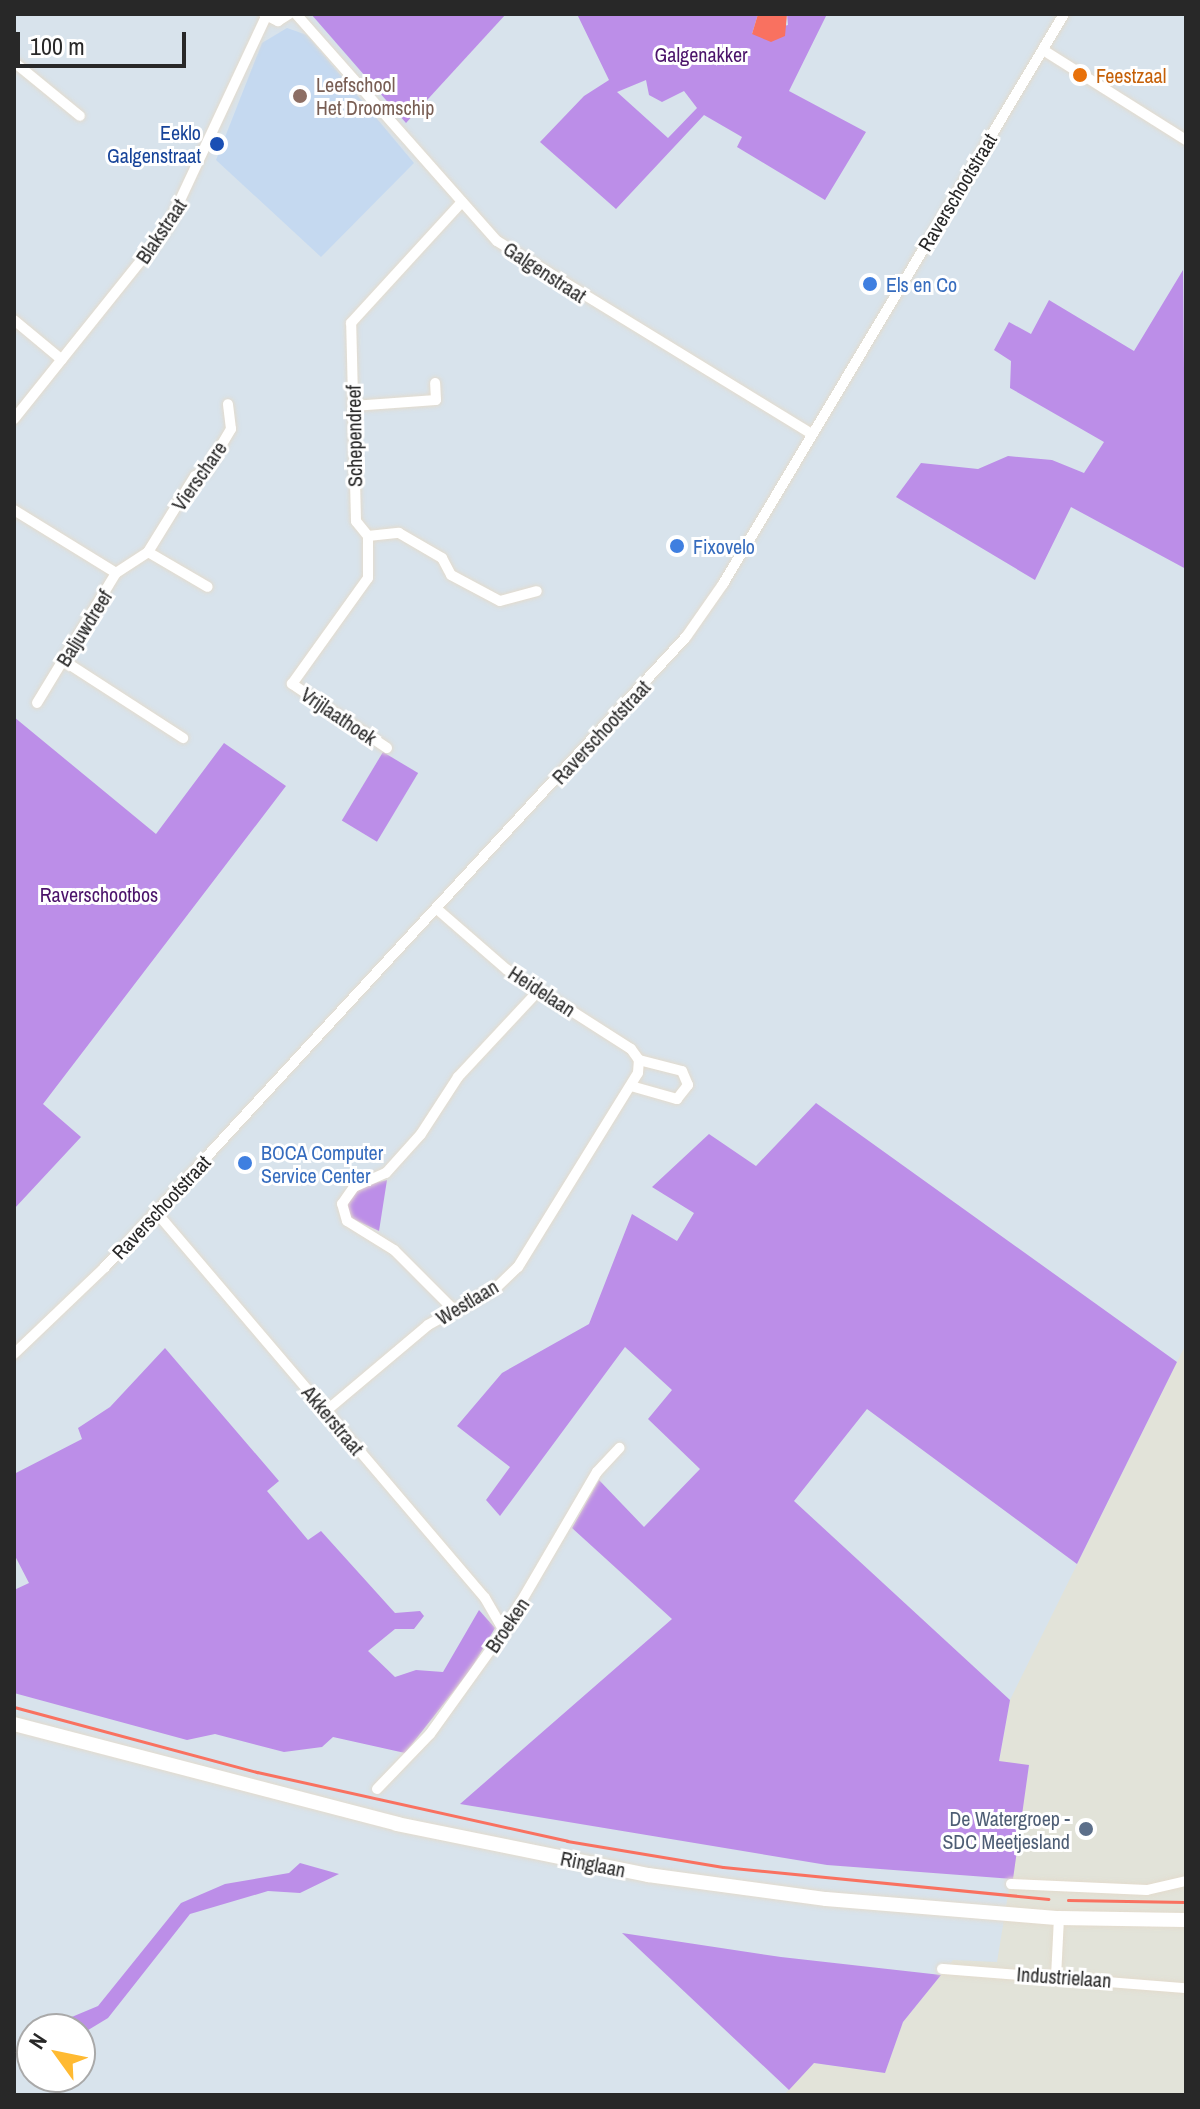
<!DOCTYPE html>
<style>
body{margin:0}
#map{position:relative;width:1200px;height:2109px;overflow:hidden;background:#d8e3ec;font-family:"Archivo Narrow",sans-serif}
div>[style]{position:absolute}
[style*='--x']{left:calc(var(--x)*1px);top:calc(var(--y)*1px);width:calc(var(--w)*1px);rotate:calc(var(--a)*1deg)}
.industrial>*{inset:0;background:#e2e3d9}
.education>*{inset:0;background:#c5d9f0}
.green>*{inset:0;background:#bc8ee8;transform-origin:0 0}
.water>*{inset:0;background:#f97160}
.stream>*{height:3px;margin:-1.5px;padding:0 1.5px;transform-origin:1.5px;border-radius:1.5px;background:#f97160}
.roads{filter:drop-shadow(0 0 2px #e3dbcd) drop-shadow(0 0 2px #e3dbcd)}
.street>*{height:10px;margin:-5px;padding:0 5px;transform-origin:5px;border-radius:5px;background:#fff}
.secondary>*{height:14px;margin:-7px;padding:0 7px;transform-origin:7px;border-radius:7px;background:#fff}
.dots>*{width:22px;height:22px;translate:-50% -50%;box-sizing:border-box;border:4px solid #fff;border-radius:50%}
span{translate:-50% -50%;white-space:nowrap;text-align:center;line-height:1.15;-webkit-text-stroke:6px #fff;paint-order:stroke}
.park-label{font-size:20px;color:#4b136a}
.food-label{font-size:20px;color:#c56008}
.left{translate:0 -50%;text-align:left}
.education-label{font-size:20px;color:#785e54}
.transit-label{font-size:20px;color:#164399}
.right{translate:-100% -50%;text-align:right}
.street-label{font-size:20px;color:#282828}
.shop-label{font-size:20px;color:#366cbe}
.service-label{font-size:20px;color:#4e5e75}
.frame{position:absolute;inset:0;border:16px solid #282828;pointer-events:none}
.north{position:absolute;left:16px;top:2013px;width:80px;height:80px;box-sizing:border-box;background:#fff;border:2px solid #a9a9a9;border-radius:50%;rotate:303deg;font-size:22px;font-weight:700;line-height:32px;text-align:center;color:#282828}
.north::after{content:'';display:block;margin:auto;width:28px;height:36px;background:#ffba32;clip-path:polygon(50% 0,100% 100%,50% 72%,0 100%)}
.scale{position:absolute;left:16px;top:32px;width:170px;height:36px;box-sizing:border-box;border:4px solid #282828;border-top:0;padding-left:10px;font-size:24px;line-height:28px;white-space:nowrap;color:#282828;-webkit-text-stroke:6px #fff;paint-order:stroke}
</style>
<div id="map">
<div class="industrial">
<i style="clip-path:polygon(1186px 1344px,1186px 2095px,784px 2095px,814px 2063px,885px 2073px,903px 2022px,953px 1960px,997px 1962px,1029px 1766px,999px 1762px,1010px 1700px)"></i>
</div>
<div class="education">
<i style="clip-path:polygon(287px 28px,307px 35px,414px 163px,321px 257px,216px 160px,262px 43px)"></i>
</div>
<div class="green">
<i style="clip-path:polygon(311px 14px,506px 14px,406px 123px)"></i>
<i style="clip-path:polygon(evenodd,577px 14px,758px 14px,752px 34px,788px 25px,787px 14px,827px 14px,789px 91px,866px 132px,825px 200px,737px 147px,742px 137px,704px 115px,616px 209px,540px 142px,584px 96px,609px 80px,577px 14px,646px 80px,649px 95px,662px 102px,684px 91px,697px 108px,668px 138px,617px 92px,646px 80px)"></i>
<i style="clip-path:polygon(1183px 270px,1186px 569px,1071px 507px,1035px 580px,896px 497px,921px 463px,978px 469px,1008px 456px,1052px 460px,1084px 473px,1104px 442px,1010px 388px,1011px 361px,994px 350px,1009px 322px,1031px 334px,1049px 300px,1134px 351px)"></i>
<i style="clip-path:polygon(14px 717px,156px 834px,224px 743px,286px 786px,43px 1104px,81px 1137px,14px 1209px)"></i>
<i style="left:383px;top:752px;width:41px;height:80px;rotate:31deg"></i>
<i style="clip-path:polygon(816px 1103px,1177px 1362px,1077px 1564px,867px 1409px,794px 1501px,1010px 1700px,999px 1761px,1029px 1765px,1013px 1879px,827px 1865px,460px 1804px,672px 1619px,572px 1528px,599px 1480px,644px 1527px,700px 1469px,648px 1419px,672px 1390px,625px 1347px,500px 1516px,486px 1500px,510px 1467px,457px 1426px,502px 1373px,589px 1324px,632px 1214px,677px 1241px,694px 1213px,652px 1187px,709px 1134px,756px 1166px)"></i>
<i style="clip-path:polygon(387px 1180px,379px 1231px,349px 1217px,344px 1205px,359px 1187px)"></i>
<i style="clip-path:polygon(165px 1348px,279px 1481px,267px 1491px,308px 1540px,321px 1531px,395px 1613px,420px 1611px,424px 1616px,414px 1629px,395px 1629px,368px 1651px,395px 1677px,416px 1670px,443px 1672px,479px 1610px,495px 1628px,471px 1669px,405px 1753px,333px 1737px,322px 1747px,284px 1752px,215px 1734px,187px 1740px,14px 1693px,14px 1590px,29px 1583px,14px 1554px,14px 1474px,82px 1439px,78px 1428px,110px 1407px)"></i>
<i style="clip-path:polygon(300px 1863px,339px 1874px,300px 1893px,268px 1891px,190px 1914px,108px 2018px,80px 2035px,80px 2029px,43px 2029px,98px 2006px,181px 1903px,225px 1884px,289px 1873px)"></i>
<i style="clip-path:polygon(622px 1933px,781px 1957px,941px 1975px,903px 2022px,885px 2073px,814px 2063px,789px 2090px)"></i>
</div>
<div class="water">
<i style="clip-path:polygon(758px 14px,787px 14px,785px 36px,771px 42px,752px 34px)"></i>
</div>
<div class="stream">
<i style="--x:14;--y:1707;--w:252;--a:15"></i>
<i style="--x:257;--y:1772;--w:318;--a:12.5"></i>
<i style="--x:567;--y:1841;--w:158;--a:9.5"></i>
<i style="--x:723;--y:1867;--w:327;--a:5.6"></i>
<i style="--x:1068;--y:1900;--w:118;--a:1"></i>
</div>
<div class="roads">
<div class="street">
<i style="--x:264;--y:14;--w:16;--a:27"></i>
<i style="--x:278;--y:21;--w:13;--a:-32"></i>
<i style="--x:296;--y:14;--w:303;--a:48.5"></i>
<i style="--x:497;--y:241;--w:369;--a:31.5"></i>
<i style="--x:1043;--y:50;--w:169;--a:32.2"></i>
<i style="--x:14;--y:62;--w:85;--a:39.3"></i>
<i style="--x:14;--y:320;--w:62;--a:39.8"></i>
<i style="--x:353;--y:406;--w:83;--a:-4.1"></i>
<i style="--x:436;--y:400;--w:17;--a:-93"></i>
<i style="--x:14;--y:419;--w:245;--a:-51.3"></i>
<i style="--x:167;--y:228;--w:233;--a:-64.9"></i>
<i style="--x:14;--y:510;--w:120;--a:31.7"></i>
<i style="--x:116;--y:573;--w:152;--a:121.3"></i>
<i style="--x:368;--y:536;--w:31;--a:-6"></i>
<i style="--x:399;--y:533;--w:50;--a:30.2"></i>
<i style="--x:442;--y:558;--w:19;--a:62"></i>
<i style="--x:451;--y:575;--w:55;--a:28"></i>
<i style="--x:500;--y:601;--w:38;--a:-15"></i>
<i style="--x:148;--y:552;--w:69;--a:30.3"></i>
<i style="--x:116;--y:573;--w:38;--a:-33"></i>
<i style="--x:148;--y:552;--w:89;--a:-58.3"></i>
<i style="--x:195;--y:476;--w:12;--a:-24"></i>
<i style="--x:206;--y:471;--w:49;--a:-59.2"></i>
<i style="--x:231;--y:429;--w:25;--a:-97"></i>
<i style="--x:64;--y:661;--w:142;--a:32.9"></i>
<i style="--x:387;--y:748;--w:115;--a:-146"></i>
<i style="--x:292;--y:684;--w:130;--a:-54.4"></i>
<i style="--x:368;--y:578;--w:42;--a:-90"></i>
<i style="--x:368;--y:536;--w:19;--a:-129"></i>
<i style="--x:356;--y:521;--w:198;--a:-91.4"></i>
<i style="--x:351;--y:323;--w:164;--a:-47.5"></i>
<i style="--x:631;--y:1086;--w:48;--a:15.8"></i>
<i style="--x:677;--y:1099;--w:18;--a:-52"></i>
<i style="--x:688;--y:1085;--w:15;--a:-113"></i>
<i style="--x:682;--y:1071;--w:44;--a:-165.7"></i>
<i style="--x:156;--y:1212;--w:507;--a:49.56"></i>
<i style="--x:485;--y:1598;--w:38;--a:60"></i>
<i style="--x:453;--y:1309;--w:83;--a:-135"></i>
<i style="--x:394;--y:1250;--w:55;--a:-148.3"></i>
<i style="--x:347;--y:1221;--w:18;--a:-106"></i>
<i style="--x:342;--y:1204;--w:21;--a:-55"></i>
<i style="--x:354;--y:1187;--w:35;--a:-24"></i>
<i style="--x:386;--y:1173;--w:52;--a:-48.1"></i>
<i style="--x:421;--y:1134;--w:68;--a:-57"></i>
<i style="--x:458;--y:1077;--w:119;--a:-47"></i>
<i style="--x:14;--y:1354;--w:126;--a:-43.7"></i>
<i style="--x:105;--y:1267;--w:857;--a:-47.32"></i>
<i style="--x:686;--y:637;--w:65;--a:-55.1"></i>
<i style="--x:723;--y:584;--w:664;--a:-59.11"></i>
<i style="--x:326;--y:1411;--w:133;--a:-40.1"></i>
<i style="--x:428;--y:1325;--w:79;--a:-28.8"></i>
<i style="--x:497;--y:1287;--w:29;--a:-44"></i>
<i style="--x:518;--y:1267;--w:228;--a:-58.3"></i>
<i style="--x:638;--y:1073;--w:13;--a:-86"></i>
<i style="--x:639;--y:1060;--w:14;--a:-126"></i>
<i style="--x:631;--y:1049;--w:148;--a:-147.4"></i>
<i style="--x:506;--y:969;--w:91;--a:-139"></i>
<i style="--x:377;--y:1789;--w:76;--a:-46.1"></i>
<i style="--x:430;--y:1734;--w:127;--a:-54.3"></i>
<i style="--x:504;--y:1631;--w:184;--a:-59.7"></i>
<i style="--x:597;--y:1472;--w:33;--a:-47"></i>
<i style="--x:1011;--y:1884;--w:136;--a:2.5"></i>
<i style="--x:1147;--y:1890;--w:40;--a:-13"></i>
<i style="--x:942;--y:1969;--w:245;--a:4.5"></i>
<i style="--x:1056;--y:1977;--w:59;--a:-87.1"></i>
</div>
<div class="secondary">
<i style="--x:14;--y:1724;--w:396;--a:14.6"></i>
<i style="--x:397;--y:1824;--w:256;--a:11.5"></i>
<i style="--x:648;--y:1875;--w:180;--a:7.7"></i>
<i style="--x:826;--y:1899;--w:234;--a:4.7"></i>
<i style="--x:1059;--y:1918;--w:127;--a:0.9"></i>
</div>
</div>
<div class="dots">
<i style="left:1080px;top:75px;background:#e8710a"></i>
<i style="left:300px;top:96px;background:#8d6e63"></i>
<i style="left:217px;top:144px;background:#1a4fb4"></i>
<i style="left:870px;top:284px;background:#3f7fe0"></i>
<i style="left:677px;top:546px;background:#3f7fe0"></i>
<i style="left:245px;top:1163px;background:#3f7fe0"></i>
<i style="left:1086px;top:1829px;background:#5c6f8a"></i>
</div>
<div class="park-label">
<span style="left:701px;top:54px">Galgenakker</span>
<span style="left:99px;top:894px">Raverschootbos</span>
</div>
<div class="food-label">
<span class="left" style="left:1096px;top:75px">Feestzaal</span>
</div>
<div class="education-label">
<span class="left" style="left:316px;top:96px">Leefschool<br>Het Droomschip</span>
</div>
<div class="transit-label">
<span class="right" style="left:201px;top:144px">Eeklo<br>Galgenstraat</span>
</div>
<div class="street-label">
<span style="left:957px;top:192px;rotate:-59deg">Raverschootstraat</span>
<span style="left:161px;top:231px;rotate:-56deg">Blakstraat</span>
<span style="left:545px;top:272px;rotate:33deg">Galgenstraat</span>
<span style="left:354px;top:436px;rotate:-91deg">Schependreef</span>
<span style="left:199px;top:476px;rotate:-55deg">Vierschare</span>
<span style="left:84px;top:628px;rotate:-58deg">Baljuwdreef</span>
<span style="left:339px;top:716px;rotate:34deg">Vrijlaathoek</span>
<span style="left:601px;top:732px;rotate:-47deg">Raverschootstraat</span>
<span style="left:542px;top:991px;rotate:33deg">Heidelaan</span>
<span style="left:161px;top:1207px;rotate:-47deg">Raverschootstraat</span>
<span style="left:467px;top:1302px;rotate:-31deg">Westlaan</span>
<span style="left:333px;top:1420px;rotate:50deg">Akkerstraat</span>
<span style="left:507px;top:1625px;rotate:-56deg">Broeken</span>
<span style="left:593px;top:1864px;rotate:11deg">Ringlaan</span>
<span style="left:1064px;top:1977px;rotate:4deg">Industrielaan</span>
</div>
<div class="shop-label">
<span class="left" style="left:886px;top:284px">Els en Co</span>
<span class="left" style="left:693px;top:546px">Fixovelo</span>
<span class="left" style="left:261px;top:1164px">BOCA Computer<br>Service Center</span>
</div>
<div class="service-label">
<span class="right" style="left:1070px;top:1830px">De Watergroep -<br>SDC Meetjesland</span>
</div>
<div class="frame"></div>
<div class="north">N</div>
<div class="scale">100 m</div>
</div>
